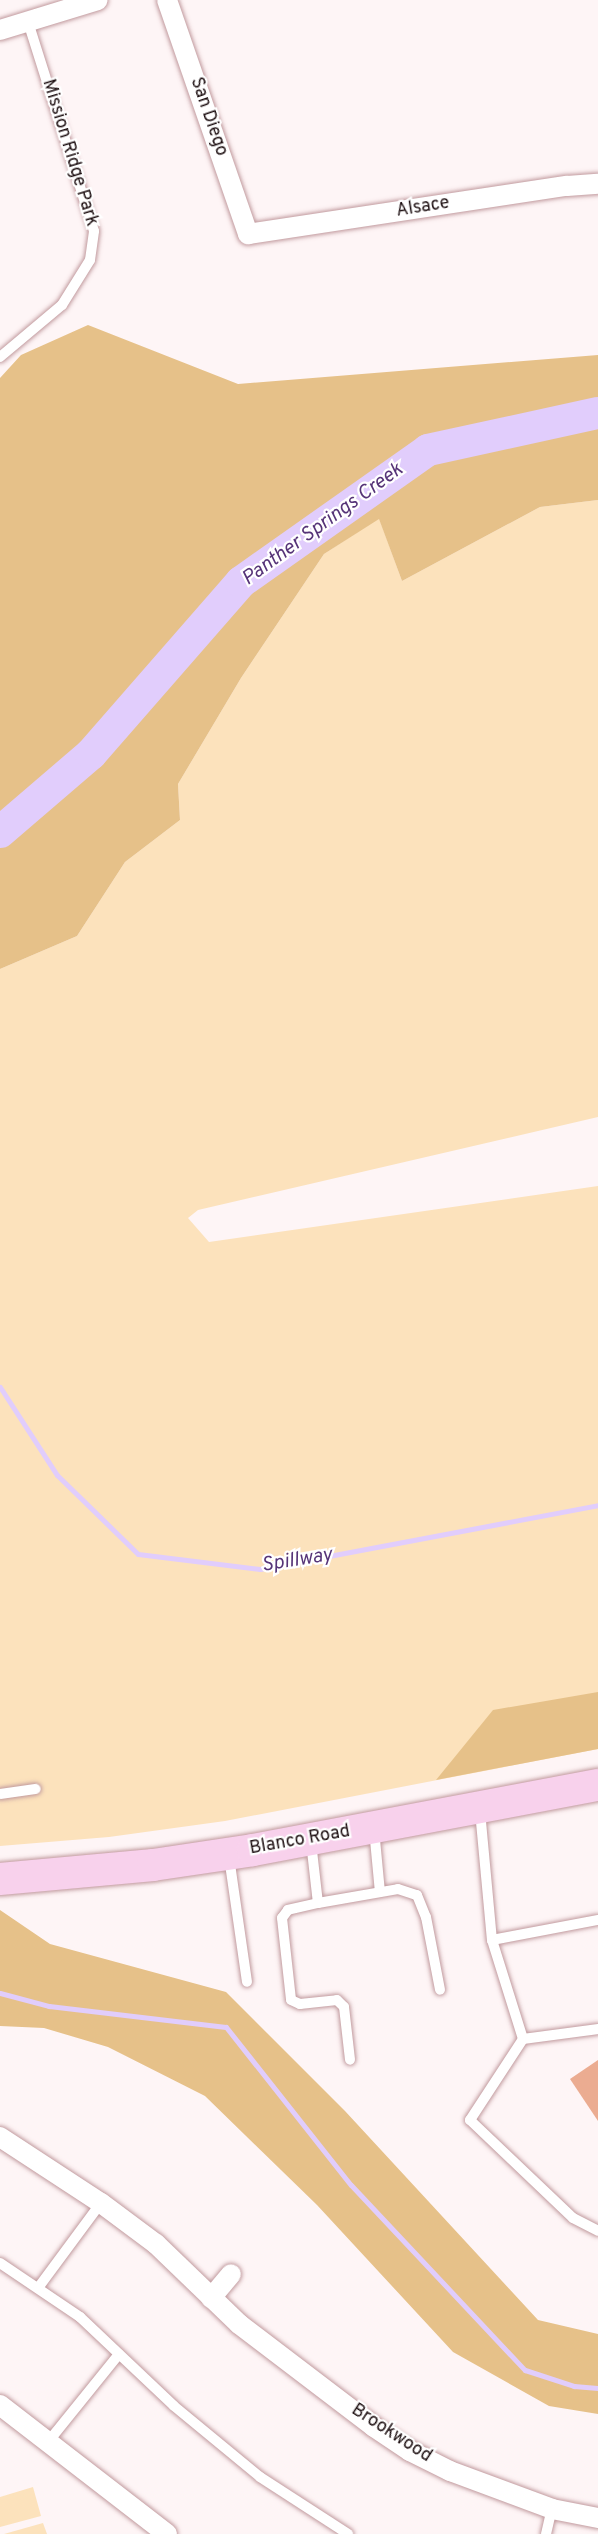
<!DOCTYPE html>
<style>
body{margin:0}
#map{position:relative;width:598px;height:2534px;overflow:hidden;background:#fef5f6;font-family:Overpass,sans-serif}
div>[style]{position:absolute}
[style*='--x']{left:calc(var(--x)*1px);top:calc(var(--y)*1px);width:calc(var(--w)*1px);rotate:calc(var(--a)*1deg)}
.green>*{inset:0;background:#fce2bc}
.forest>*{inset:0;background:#e6c189}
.stream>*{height:5px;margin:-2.5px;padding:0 2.5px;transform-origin:2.5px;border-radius:2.5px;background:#e1cdfc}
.river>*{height:32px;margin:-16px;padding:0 16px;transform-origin:16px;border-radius:16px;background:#e1cdfc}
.building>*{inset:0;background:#ebac91}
.roads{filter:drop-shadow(0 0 2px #c19a9e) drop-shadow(0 0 2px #c19a9e)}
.lane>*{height:10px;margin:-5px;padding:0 5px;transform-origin:5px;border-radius:5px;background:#fff}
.street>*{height:20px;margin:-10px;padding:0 10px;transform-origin:10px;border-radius:10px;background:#fff}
.primary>*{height:32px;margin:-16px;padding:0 16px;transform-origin:16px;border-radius:16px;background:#f8d1ec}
span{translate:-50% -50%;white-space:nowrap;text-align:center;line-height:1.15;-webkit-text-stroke:4.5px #fff;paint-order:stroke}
.street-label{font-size:18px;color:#1b0d0f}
.water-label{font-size:20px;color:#563478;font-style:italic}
</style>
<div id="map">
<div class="green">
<i style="clip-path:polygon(598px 500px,598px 1117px,198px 1210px,188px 1218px,209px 1242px,598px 1186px,598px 1749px,225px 1821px,109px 1837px,0 1846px,0 969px,77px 936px,125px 862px,180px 820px,178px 784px,241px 678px,324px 554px,379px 518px,402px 581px,540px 507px)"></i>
<i style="clip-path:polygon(33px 2487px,41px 2516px,0 2527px,0 2497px)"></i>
<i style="clip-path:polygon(43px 2523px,47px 2534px,4px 2534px)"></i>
</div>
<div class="forest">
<i style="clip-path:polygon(88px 325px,238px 384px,598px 355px,598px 500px,540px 507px,402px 581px,379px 519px,324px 554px,241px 678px,178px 784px,180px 820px,125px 862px,77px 936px,0 969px,0 378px,21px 355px)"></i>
<i style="clip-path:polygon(598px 1692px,598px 1749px,436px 1780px,493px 1710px)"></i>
<i style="clip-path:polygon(0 1910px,50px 1944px,226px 1992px,345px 2111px,538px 2320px,598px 2334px,598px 2414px,549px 2406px,453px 2352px,317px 2205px,205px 2096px,108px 2047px,44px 2028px,0 2026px)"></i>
</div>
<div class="stream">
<i style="--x:0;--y:1387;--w:105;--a:57.1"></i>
<i style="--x:57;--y:1475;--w:113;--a:44.3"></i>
<i style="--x:138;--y:1554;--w:123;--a:7"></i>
<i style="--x:260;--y:1569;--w:344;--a:-10.7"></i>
<i style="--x:0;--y:1993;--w:51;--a:14.9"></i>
<i style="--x:49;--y:2006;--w:178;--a:6.8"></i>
<i style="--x:226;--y:2027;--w:201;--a:51.7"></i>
<i style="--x:351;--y:2185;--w:254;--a:46.8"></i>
<i style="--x:525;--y:2370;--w:52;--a:18.1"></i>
<i style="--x:574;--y:2386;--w:24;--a:5"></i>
</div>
<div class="river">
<i style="--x:0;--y:832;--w:120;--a:-40.6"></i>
<i style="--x:91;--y:754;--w:228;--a:-48.9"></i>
<i style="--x:241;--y:582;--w:229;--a:-35.2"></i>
<i style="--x:428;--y:450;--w:174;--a:-12.3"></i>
</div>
<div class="building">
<i style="clip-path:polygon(598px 2060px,598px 2121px,570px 2079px)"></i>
</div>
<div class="roads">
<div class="lane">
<i style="--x:0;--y:357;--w:81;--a:-40"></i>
<i style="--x:62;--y:305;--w:53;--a:-58.1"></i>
<i style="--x:90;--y:260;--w:29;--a:-82"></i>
<i style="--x:94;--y:231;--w:219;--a:-107.5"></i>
<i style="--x:0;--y:1794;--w:36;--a:-8"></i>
<i style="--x:480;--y:1811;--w:130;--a:84.7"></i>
<i style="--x:492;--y:1940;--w:104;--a:72.6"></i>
<i style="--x:523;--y:2039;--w:76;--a:-7.6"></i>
<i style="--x:374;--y:1829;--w:63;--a:84.6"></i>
<i style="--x:311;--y:1842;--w:61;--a:83.5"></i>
<i style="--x:318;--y:1903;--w:31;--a:167"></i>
<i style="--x:288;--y:1910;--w:10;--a:127"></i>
<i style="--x:282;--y:1918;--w:82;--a:83.7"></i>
<i style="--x:291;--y:2000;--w:10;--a:24"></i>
<i style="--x:300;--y:2004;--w:37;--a:-6"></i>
<i style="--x:337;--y:2000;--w:10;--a:45"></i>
<i style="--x:344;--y:2007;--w:53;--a:83.5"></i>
<i style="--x:229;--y:1857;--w:126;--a:81.8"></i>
<i style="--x:318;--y:1903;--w:81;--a:-9.9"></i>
<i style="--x:398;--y:1889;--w:20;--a:18"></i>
<i style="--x:417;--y:1895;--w:24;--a:68"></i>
<i style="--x:426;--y:1917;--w:74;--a:79.1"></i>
<i style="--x:492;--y:1940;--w:108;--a:-10.7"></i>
<i style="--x:523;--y:2039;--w:97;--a:123.2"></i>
<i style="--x:470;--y:2120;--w:142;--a:43.6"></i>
<i style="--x:573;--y:2218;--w:28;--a:27"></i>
<i style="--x:0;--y:2263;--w:97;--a:34"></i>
<i style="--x:80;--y:2317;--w:129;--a:43.4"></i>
<i style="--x:174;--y:2406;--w:112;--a:39.5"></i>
<i style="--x:260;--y:2477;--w:105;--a:32.9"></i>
<i style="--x:38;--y:2288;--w:106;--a:-53.5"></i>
<i style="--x:48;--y:2442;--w:113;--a:-51.1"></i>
<i style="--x:546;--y:2534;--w:26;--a:-77"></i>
</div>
<div class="street">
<i style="--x:167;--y:0;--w:248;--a:70.9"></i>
<i style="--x:248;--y:234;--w:323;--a:-8.6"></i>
<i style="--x:567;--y:186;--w:31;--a:-4"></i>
<i style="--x:0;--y:30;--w:102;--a:-17"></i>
<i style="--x:0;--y:2137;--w:121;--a:33.2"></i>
<i style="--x:101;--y:2203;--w:69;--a:36.7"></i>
<i style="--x:156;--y:2244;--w:115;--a:43.9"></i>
<i style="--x:239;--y:2324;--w:170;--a:37.3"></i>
<i style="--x:374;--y:2427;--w:43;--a:33.7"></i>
<i style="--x:410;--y:2451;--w:45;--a:26.6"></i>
<i style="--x:450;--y:2471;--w:109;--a:20.4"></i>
<i style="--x:552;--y:2509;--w:47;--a:11.1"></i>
<i style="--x:211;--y:2298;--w:31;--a:-50"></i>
<i style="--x:0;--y:2405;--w:211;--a:37.7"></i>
</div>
<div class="primary">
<i style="--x:0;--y:1879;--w:154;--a:-5.2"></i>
<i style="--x:153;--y:1865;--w:101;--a:-8.5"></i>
<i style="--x:253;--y:1850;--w:351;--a:-10.7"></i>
</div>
</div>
<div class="street-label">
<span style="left:208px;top:117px;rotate:71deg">San Diego</span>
<span style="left:69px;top:153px;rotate:73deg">Mission Ridge Park</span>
<span style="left:423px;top:208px;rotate:-9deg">Alsace</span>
<span style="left:300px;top:1841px;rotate:-10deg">Blanco Road</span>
<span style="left:391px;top:2434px;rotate:33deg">Brookwood</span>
</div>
<div class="water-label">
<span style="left:323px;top:525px;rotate:-36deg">Panther Springs Creek</span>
<span style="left:297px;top:1561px;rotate:-9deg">Spillway</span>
</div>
</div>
